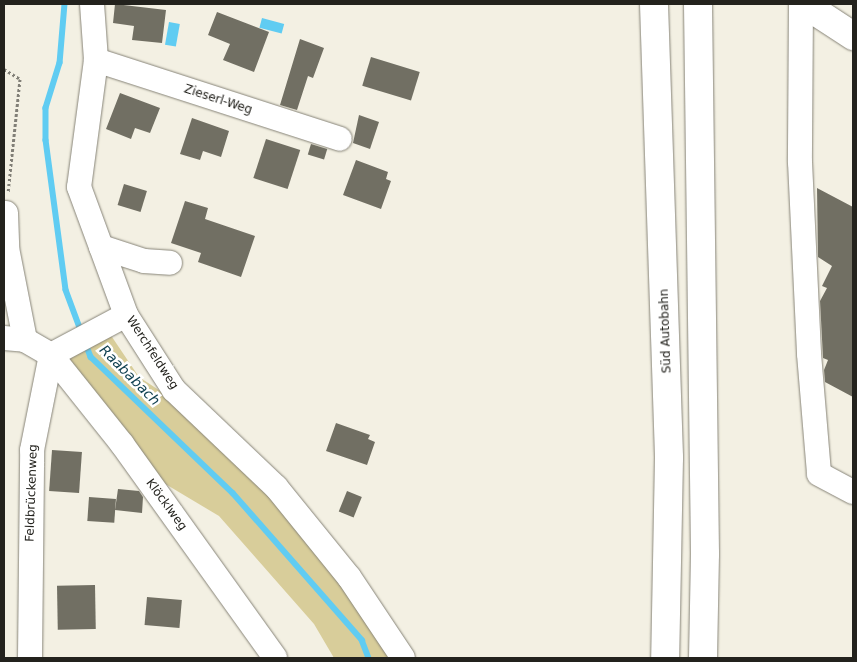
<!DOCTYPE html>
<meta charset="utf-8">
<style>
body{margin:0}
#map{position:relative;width:857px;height:662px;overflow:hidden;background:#f3f0e3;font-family:"DejaVu Sans",sans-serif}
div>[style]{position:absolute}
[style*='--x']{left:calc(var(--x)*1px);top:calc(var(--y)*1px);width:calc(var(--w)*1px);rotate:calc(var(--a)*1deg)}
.green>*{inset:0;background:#d8cd9a}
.water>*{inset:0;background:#60ccf2;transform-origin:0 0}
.stream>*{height:5.5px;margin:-2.75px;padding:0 2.75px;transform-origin:2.75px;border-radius:2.75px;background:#60ccf2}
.building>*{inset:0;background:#716f63;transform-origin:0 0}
.path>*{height:3px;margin-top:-1.5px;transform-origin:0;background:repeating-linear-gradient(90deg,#817f77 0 2.5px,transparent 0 5px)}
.roads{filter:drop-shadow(0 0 1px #878478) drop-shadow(0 0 1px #878478)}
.minor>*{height:24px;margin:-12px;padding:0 12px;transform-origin:12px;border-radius:12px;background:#fff}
.major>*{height:28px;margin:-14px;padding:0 14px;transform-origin:14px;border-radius:14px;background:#fff}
.highway>*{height:28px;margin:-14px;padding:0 14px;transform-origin:14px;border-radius:14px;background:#fff}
span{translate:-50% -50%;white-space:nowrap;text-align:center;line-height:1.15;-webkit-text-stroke:5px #fff;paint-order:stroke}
.street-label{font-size:12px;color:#23221d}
.water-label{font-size:14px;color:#114151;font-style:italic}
.frame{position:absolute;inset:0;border:5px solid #23221d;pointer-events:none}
</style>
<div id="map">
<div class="green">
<i style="clip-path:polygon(110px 334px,139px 377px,174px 400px,298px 524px,394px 658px,334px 658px,314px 624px,219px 516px,157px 479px,76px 380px,69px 354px)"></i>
</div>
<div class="water">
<i style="left:262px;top:18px;width:23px;height:10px;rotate:15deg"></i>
<i style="left:169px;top:22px;width:11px;height:23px;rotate:10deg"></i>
</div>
<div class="stream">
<i style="--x:65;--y:4;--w:59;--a:94.8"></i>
<i style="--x:60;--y:63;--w:47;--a:107.3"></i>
<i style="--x:46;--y:108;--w:32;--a:90"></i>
<i style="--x:46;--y:140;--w:151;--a:82.4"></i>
<i style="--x:66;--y:290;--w:46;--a:69.6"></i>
<i style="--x:86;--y:344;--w:14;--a:69"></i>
<i style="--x:91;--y:357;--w:197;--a:43.8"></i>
<i style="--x:233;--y:493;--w:196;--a:48.7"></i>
<i style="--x:362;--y:640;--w:19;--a:69"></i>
</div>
<div class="building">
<i style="clip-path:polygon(115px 4px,166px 10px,162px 43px,132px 40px,134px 26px,113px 23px)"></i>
<i style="clip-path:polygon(217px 12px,269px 32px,254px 72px,223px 60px,230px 44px,208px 35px)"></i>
<i style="clip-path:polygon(300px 39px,324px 48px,313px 78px,308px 76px,297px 110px,280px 105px)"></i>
<i style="left:371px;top:57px;width:51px;height:30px;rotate:17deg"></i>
<i style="clip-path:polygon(120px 93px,160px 108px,150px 133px,135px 128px,131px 139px,106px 129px)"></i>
<i style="clip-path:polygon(359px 115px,379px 122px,370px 149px,353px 143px)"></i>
<i style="clip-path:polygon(192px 118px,229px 131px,221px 157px,203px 151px,200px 160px,180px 154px)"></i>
<i style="left:266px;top:139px;width:36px;height:41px;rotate:18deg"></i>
<i style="left:311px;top:144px;width:17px;height:11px;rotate:17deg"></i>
<i style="clip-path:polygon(356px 160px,388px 172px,386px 179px,391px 181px,381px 209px,343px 195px)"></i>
<i style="left:124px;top:184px;width:24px;height:22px;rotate:17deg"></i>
<i style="clip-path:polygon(817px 188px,853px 207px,853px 397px,825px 382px,824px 370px,828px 360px,823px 358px,820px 301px,827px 288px,822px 286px,832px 266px,818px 257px)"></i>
<i style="clip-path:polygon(185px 201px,208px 208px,205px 219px,255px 236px,241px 277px,198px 262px,201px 253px,171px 243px)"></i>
<i style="clip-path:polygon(336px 423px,370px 435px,368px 439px,375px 442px,367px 465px,326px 451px)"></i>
<i style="left:52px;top:450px;width:30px;height:41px;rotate:4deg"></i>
<i style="clip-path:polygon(118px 489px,139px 491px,143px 497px,142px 513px,115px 510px)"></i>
<i style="left:347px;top:491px;width:16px;height:22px;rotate:22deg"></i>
<i style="left:89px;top:497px;width:27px;height:24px;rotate:4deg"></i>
<i style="left:95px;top:585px;width:44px;height:38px;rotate:89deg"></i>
<i style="left:147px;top:597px;width:35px;height:28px;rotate:5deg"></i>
</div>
<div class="path">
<i style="--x:4;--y:69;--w:19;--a:32"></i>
<i style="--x:20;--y:79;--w:115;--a:96"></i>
</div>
<div class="roads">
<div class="minor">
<i style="--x:92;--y:4;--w:56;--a:85.9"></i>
<i style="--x:96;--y:60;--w:128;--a:97.6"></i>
<i style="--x:79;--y:187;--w:136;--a:69.8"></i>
<i style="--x:126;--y:315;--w:89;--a:57.4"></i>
<i style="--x:174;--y:390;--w:141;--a:43.6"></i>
<i style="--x:276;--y:487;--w:116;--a:51"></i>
<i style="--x:349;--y:577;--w:97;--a:56.3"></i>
<i style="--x:801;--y:4;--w:158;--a:90.4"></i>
<i style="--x:800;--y:162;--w:192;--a:87.3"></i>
<i style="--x:809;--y:354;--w:120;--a:85.2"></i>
<i style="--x:819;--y:474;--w:38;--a:28"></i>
<i style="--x:96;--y:60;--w:256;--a:17.9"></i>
<i style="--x:6;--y:213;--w:35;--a:88"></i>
<i style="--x:7;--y:248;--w:94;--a:78.9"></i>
<i style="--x:101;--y:247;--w:45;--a:18"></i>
<i style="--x:144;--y:261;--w:26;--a:4"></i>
<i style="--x:4;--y:338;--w:21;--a:5"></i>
<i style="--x:25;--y:340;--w:30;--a:30"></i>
<i style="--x:51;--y:355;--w:114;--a:51.4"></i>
<i style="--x:122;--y:444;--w:263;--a:54.4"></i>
<i style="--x:30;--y:658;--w:208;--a:-89.4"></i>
<i style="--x:32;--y:450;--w:97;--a:-78.7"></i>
<i style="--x:51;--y:355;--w:85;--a:-28.1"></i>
</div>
<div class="major">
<i style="--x:804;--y:4;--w:59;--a:33.1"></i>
</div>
<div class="highway">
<i style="--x:654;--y:4;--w:454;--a:88.1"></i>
<i style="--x:669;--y:458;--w:200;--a:91.1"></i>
<i style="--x:698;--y:4;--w:550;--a:89.27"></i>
<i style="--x:705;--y:554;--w:104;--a:91.1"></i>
</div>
</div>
<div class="street-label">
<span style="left:218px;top:100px;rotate:18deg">Zieserl-Weg</span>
<span style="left:666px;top:331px;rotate:-92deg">Süd Autobahn</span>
<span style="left:152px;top:353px;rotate:57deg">Werchfeldweg</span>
<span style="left:32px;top:493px;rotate:-88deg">Feldbrückenweg</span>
<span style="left:166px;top:505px;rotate:54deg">Klöcklweg</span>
</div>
<div class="water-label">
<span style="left:130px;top:375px;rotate:45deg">Raababach</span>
</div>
<div class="frame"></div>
</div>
